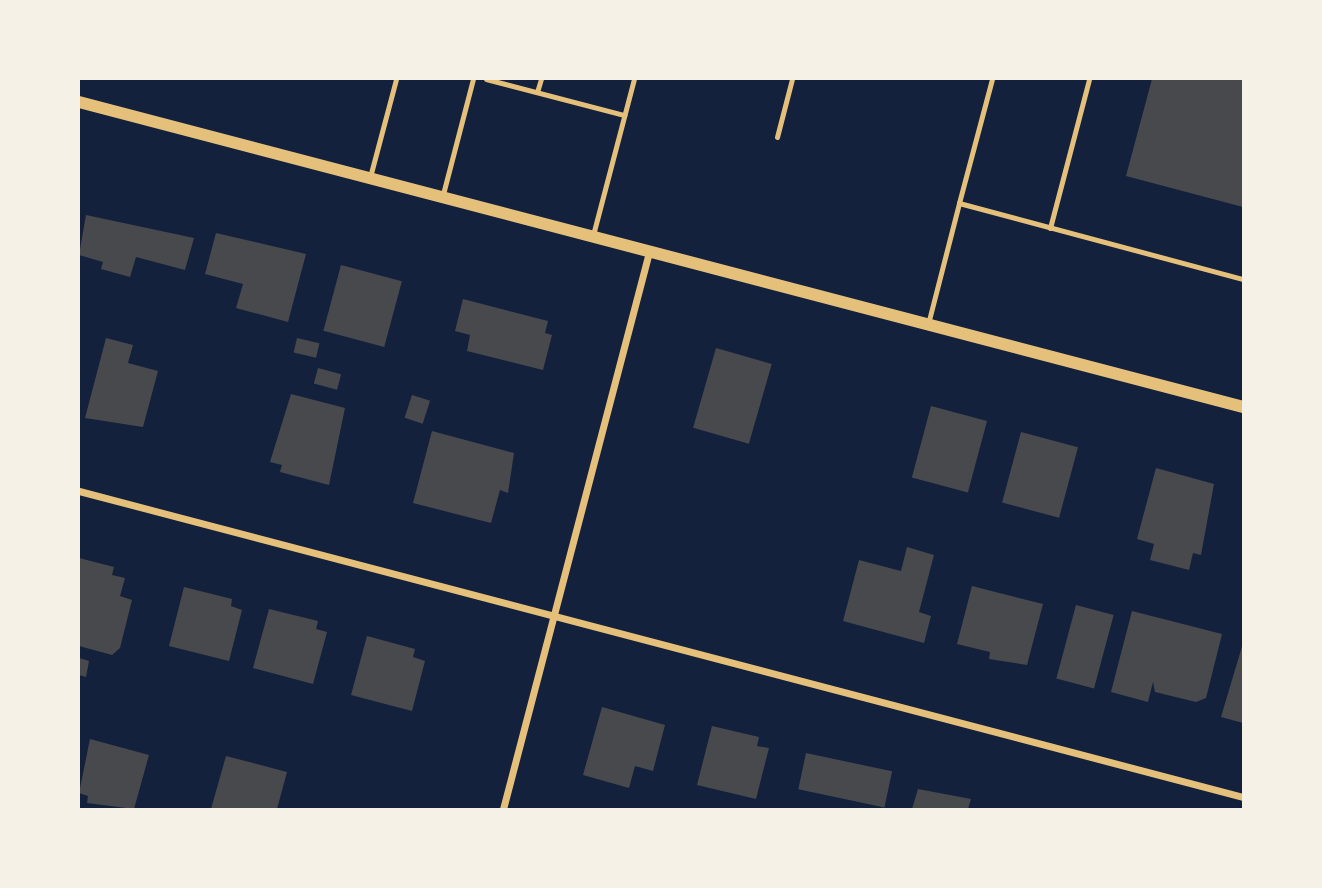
<!DOCTYPE html>
<style>
body{margin:0}
#map{position:relative;width:1322px;height:888px;overflow:hidden;background:#14213d;font-family:Bitter,serif}
div>[style]{position:absolute}
[style*='--x']{left:calc(var(--x)*1px);top:calc(var(--y)*1px);width:calc(var(--w)*1px);rotate:calc(var(--a)*1deg)}
.building>*{inset:0;background:#48494c;transform-origin:0 0}
.service>*{height:5px;margin:-2.5px;padding:0 2.5px;transform-origin:2.5px;border-radius:2.5px;background:#e5c07b}
.minor>*{height:7px;margin:-3.5px;padding:0 3.5px;transform-origin:3.5px;border-radius:3.5px;background:#e5c07b}
.tertiary>*{height:12px;margin:-6px;padding:0 6px;transform-origin:6px;border-radius:6px;background:#e5c07b}
span{translate:-50% -50%;white-space:nowrap;text-align:center;line-height:1.15;-webkit-text-stroke:6px #f6f1e7;paint-order:stroke}
.frame{position:absolute;inset:0;border:80px solid #f6f1e7;pointer-events:none}
</style>
<div id="map">
<div class="building">
<i style="clip-path:polygon(1152px 79px,1243px 79px,1243px 207px,1126px 176px)"></i>
<i style="clip-path:polygon(86px 215px,194px 238px,185px 270px,136px 257px,130px 277px,101px 269px,103px 262px,79px 255px)"></i>
<i style="clip-path:polygon(216px 233px,306px 254px,288px 322px,236px 308px,243px 284px,205px 274px)"></i>
<i style="left:341px;top:265px;width:63px;height:68px;rotate:15deg"></i>
<i style="clip-path:polygon(463px 299px,548px 321px,545px 333px,552px 335px,543px 370px,467px 351px,470px 335px,455px 331px)"></i>
<i style="clip-path:polygon(106px 338px,133px 345px,128px 363px,158px 371px,143px 427px,85px 418px)"></i>
<i style="left:297px;top:338px;width:23px;height:15px;rotate:13deg"></i>
<i style="left:716px;top:348px;width:58px;height:83px;rotate:16deg"></i>
<i style="left:318px;top:368px;width:24px;height:16px;rotate:15deg"></i>
<i style="clip-path:polygon(291px 394px,345px 408px,329px 485px,280px 472px,282px 465px,270px 462px)"></i>
<i style="left:412px;top:395px;width:19px;height:24px;rotate:18deg"></i>
<i style="left:931px;top:406px;width:58px;height:74px;rotate:15deg"></i>
<i style="clip-path:polygon(432px 431px,514px 453px,508px 493px,500px 490px,491px 523px,413px 503px)"></i>
<i style="left:1021px;top:432px;width:59px;height:73px;rotate:15deg"></i>
<i style="clip-path:polygon(1156px 468px,1214px 484px,1201px 555px,1193px 553px,1189px 570px,1150px 560px,1154px 544px,1137px 539px)"></i>
<i style="clip-path:polygon(907px 547px,934px 555px,919px 612px,931px 616px,924px 643px,843px 621px,859px 560px,901px 571px)"></i>
<i style="clip-path:polygon(79px 558px,114px 567px,112px 575px,125px 578px,120px 596px,132px 600px,120px 648px,112px 655px,79px 646px)"></i>
<i style="clip-path:polygon(972px 586px,1043px 604px,1027px 665px,989px 659px,990px 652px,957px 644px)"></i>
<i style="clip-path:polygon(184px 587px,232px 599px,231px 606px,242px 610px,229px 661px,169px 646px)"></i>
<i style="left:1076px;top:605px;width:39px;height:76px;rotate:15deg"></i>
<i style="clip-path:polygon(269px 609px,318px 621px,316px 629px,327px 632px,313px 684px,253px 668px)"></i>
<i style="clip-path:polygon(1132px 611px,1222px 634px,1206px 698px,1196px 702px,1155px 692px,1153px 682px,1148px 702px,1111px 692px)"></i>
<i style="clip-path:polygon(367px 636px,415px 649px,413px 657px,425px 661px,412px 711px,351px 695px)"></i>
<i style="clip-path:polygon(1243px 643px,1243px 723px,1221px 717px)"></i>
<i style="clip-path:polygon(79px 658px,89px 661px,86px 677px,79px 675px)"></i>
<i style="clip-path:polygon(602px 707px,665px 725px,653px 771px,635px 766px,629px 788px,583px 775px)"></i>
<i style="clip-path:polygon(712px 726px,759px 737px,757px 746px,769px 748px,756px 799px,697px 785px)"></i>
<i style="clip-path:polygon(90px 739px,149px 755px,134px 809px,87px 803px,88px 796px,79px 793px)"></i>
<i style="left:806px;top:753px;width:88px;height:37px;rotate:12deg"></i>
<i style="clip-path:polygon(226px 756px,287px 772px,277px 809px,211px 809px)"></i>
<i style="clip-path:polygon(918px 789px,971px 799px,968px 809px,912px 809px)"></i>
</div>
<div class="service">
<i style="--x:486;--y:79;--w:143;--a:14.6"></i>
<i style="--x:992;--y:79;--w:128;--a:104.9"></i>
<i style="--x:959;--y:203;--w:294;--a:15"></i>
<i style="--x:537;--y:92;--w:14;--a:-73"></i>
<i style="--x:777;--y:137;--w:60;--a:-75.5"></i>
<i style="--x:370;--y:177;--w:101;--a:-75.1"></i>
<i style="--x:442;--y:198;--w:123;--a:-75.4"></i>
<i style="--x:1050;--y:228;--w:154;--a:-75.3"></i>
<i style="--x:593;--y:235;--w:161;--a:-75.3"></i>
<i style="--x:928;--y:324;--w:125;--a:-75.6"></i>
</div>
<div class="minor">
<i style="--x:79;--y:491;--w:1204;--a:14.73"></i>
<i style="--x:503;--y:809;--w:576;--a:-75.31"></i>
</div>
<div class="tertiary">
<i style="--x:79;--y:102;--w:1203;--a:14.68"></i>
</div>
<div class="frame"></div>
</div>
